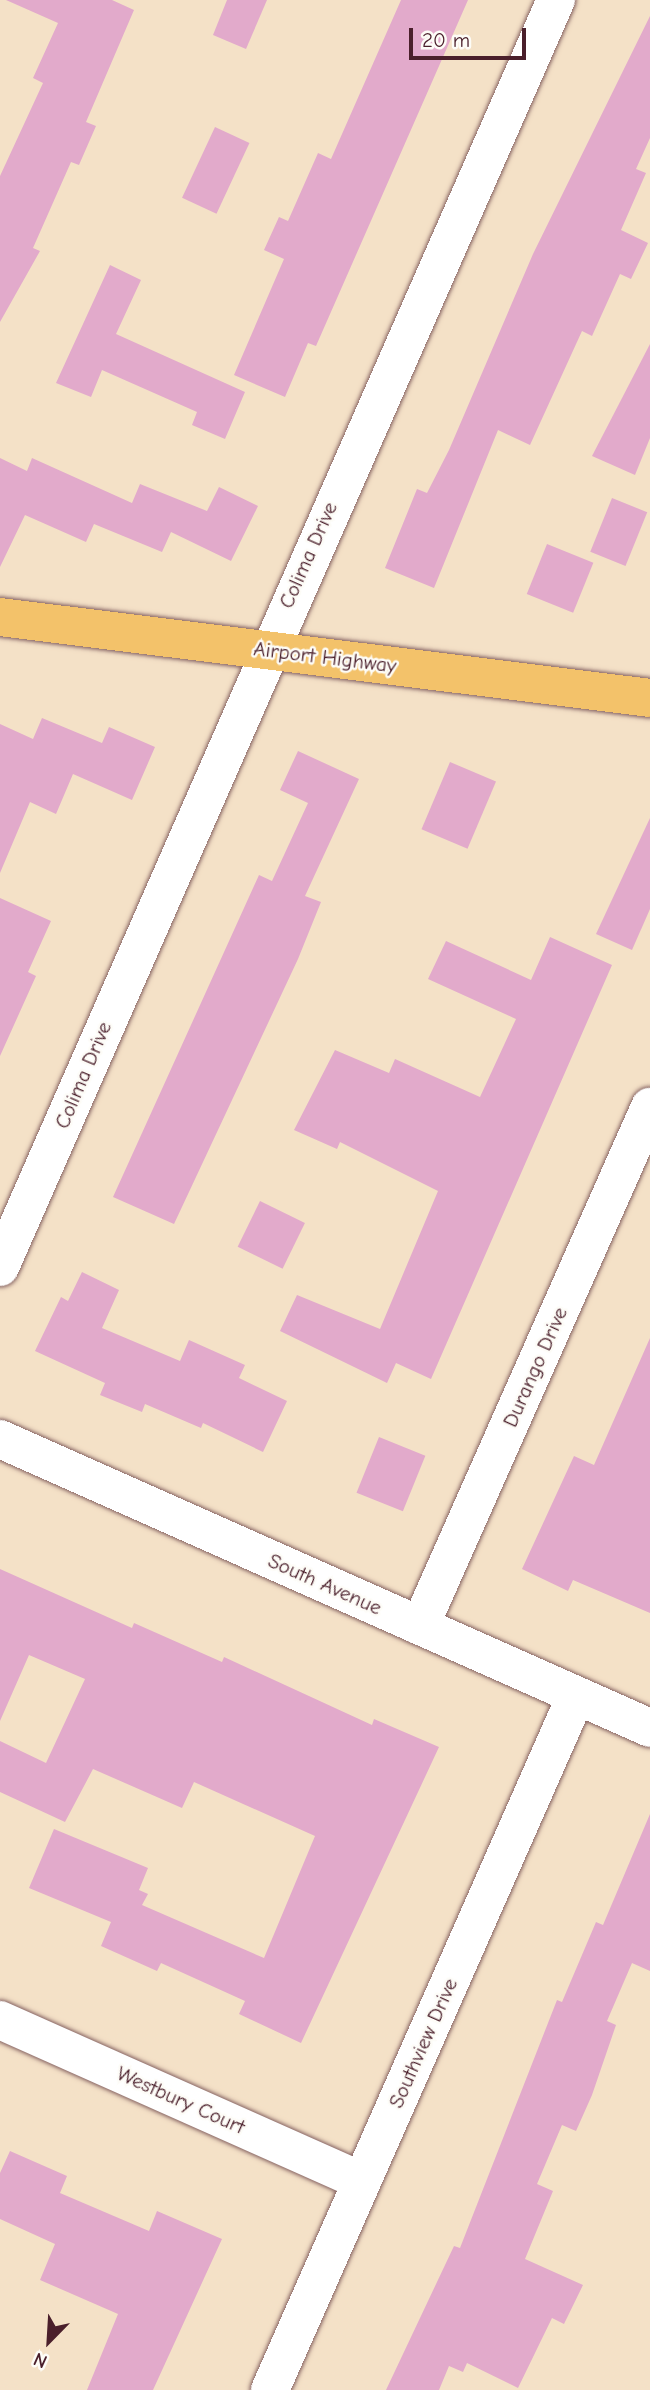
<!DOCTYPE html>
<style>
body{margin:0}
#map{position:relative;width:650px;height:2390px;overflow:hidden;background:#f4e1c7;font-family:"Comic Neue",sans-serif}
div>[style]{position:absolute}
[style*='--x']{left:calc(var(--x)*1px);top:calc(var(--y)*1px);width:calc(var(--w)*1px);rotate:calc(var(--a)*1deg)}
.building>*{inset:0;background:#e2aacb;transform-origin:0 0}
.roads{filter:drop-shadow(0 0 2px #866362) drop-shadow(0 0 2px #866362)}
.minor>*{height:38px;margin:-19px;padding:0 19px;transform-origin:19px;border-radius:19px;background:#fff}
.tertiary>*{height:38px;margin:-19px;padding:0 19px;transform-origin:19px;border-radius:19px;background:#fff}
.primary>*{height:38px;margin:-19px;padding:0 19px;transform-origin:19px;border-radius:19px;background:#f3c26a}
span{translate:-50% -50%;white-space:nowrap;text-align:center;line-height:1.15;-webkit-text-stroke:5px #fdfcf7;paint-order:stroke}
.street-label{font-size:21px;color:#4a1f2b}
.north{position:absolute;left:14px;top:2306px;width:70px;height:70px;-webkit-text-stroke:5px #fdfcf7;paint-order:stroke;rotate:204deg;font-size:19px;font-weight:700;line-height:28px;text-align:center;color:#4a1f2b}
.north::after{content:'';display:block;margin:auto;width:24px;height:32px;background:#4a1f2b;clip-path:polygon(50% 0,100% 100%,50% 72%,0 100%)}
.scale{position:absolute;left:409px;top:28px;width:117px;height:32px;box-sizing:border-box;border:4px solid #4a1f2b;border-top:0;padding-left:9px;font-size:21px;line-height:24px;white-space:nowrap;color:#4a1f2b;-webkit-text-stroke:5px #fdfcf7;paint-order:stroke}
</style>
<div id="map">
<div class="building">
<i style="clip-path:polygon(6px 0,112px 0,134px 10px,86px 122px,96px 126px,79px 165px,71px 162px,33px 248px,40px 251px,0 322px,0 176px,43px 83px,33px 78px,58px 23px)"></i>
<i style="clip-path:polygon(227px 0,267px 0,246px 49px,213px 35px)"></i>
<i style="clip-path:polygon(401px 0,468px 0,316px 346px,308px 343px,285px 397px,234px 375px,284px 259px,264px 250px,279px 217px,288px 221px,318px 153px,331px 159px)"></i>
<i style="clip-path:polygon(650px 16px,650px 138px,636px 169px,646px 173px,621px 230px,648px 243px,631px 279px,620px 274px,592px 336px,582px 331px,530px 445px,498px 430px,434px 588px,385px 568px,417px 489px,427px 493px,449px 450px,533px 254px)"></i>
<i style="left:215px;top:127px;width:38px;height:78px;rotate:25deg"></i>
<i style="clip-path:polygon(110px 265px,141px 280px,116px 334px,245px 392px,225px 439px,192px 425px,197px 412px,102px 370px,91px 397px,56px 383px)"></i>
<i style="clip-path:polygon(650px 344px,650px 438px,635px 475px,592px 456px)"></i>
<i style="clip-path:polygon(0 458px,27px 471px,32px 458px,132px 503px,140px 484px,207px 511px,219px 487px,258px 506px,231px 561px,171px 532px,162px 552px,94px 524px,86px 542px,25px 515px,0 567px)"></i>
<i style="left:612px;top:498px;width:38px;height:58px;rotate:22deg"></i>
<i style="left:547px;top:544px;width:50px;height:54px;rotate:22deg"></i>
<i style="clip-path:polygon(42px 718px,102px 743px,109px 727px,155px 747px,132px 800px,73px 774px,56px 814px,30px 802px,0 873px,0 724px,33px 739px)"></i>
<i style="clip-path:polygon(298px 751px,359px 779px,305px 896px,321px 902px,298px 959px,174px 1224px,113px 1197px,259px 875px,272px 881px,308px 803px,280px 790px)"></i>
<i style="left:450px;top:762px;width:50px;height:73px;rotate:23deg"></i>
<i style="clip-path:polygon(650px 818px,650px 909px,632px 950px,596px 934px)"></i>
<i style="clip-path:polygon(0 898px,51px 921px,28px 972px,36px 976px,0 1056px)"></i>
<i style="clip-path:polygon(550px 937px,612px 965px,431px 1379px,396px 1363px,387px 1383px,280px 1331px,297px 1295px,380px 1329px,438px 1191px,340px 1142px,337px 1149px,294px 1130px,335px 1050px,389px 1073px,395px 1059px,480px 1097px,516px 1019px,428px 979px,446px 941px,531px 980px)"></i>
<i style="left:260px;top:1201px;width:50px;height:51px;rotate:26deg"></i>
<i style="clip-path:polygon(82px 1272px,119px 1290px,102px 1328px,180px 1361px,189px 1340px,245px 1365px,239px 1378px,287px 1401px,263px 1452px,203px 1423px,201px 1428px,145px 1404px,142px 1412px,100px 1395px,105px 1383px,35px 1351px,61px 1297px,68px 1301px)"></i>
<i style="clip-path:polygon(650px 1338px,650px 1613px,573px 1580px,568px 1591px,522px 1569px,574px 1456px,594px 1465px)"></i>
<i style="left:379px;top:1437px;width:50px;height:60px;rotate:22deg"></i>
<i style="clip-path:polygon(0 1569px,132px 1628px,134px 1623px,222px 1662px,224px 1657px,372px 1725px,374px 1719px,439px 1747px,301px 2043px,239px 2014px,245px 2001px,161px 1963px,157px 1971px,101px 1946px,111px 1922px,29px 1888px,54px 1829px,148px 1868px,139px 1890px,148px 1894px,142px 1905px,264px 1958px,315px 1836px,194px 1782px,182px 1808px,93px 1769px,65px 1822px,0 1792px,0 1741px,46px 1763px,85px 1679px,29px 1655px,0 1721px)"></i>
<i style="clip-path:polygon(650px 1814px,650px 1971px,632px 1963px,607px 2021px,616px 2025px,592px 2095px,576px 2131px,562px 2125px,537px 2184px,553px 2191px,525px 2259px,583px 2285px,564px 2324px,552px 2318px,518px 2388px,467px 2363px,463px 2372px,449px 2366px,439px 2390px,386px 2390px,454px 2246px,460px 2248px,557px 2000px,562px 2002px,596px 1922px,603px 1925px)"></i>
<i style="clip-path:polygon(10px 2151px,67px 2176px,60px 2193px,149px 2231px,157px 2211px,222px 2239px,153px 2390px,87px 2390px,118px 2314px,40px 2280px,55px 2244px,0 2219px,0 2173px)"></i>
</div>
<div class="roads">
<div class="minor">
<i style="--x:0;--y:1267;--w:1384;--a:-66.31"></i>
<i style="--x:420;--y:1626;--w:568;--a:-66.1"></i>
<i style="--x:0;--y:2020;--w:396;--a:24"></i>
<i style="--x:270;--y:2390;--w:758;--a:-66.21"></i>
</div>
<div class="tertiary">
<i style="--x:0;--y:1439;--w:711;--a:23.97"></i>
</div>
<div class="primary">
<i style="--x:0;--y:617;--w:655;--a:7.1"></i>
</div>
</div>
<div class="street-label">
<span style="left:308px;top:555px;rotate:-66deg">Colima Drive</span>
<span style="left:325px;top:657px;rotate:7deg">Airport Highway</span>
<span style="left:83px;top:1075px;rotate:-67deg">Colima Drive</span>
<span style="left:535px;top:1367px;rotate:-66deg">Durango Drive</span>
<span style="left:325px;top:1584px;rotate:24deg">South Avenue</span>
<span style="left:423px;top:2043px;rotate:-66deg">Southview Drive</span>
<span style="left:181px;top:2100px;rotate:24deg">Westbury Court</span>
</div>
<div class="north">N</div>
<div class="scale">20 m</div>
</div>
